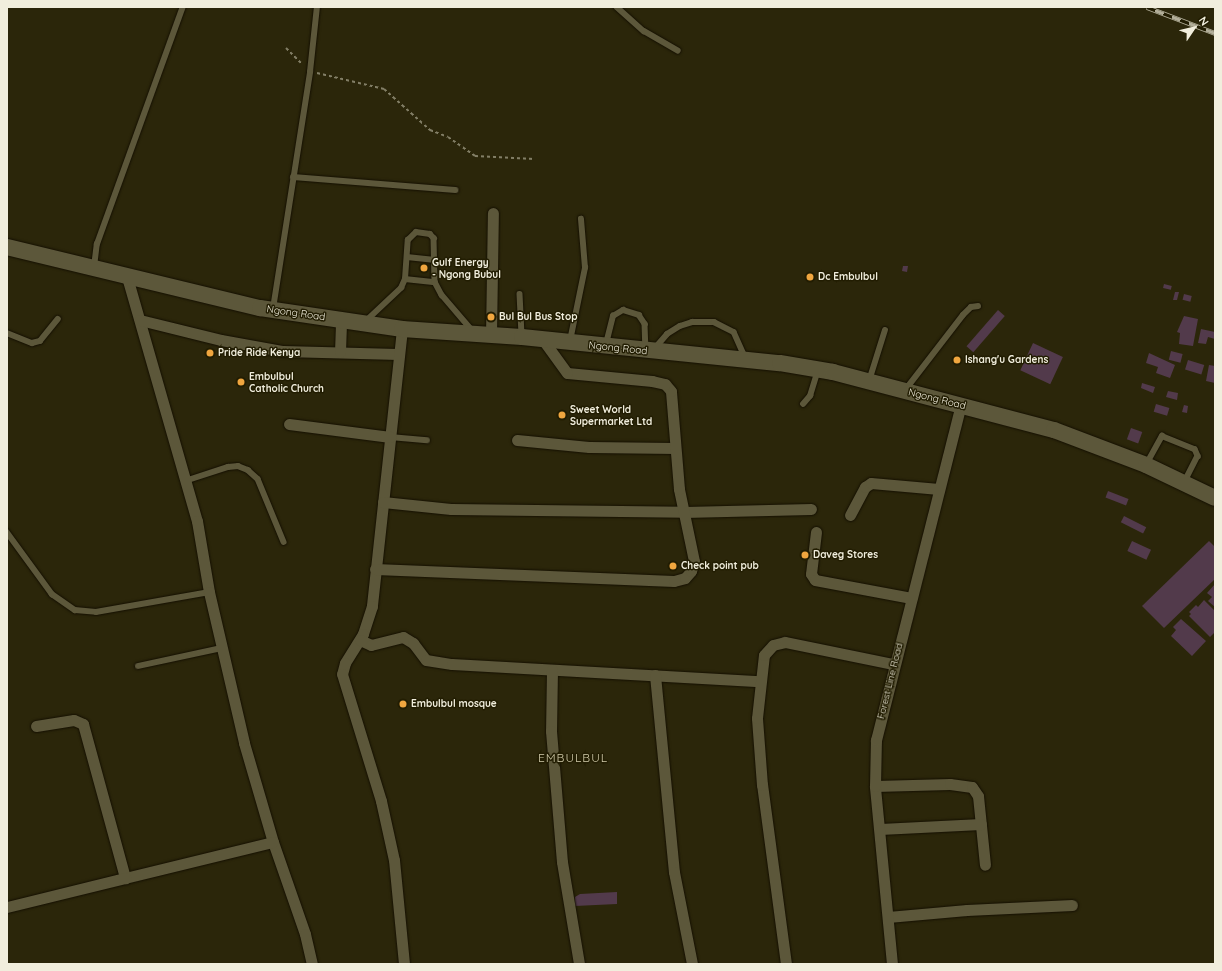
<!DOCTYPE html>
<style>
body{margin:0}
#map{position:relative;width:1222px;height:971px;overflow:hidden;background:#2b260a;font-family:Quicksand,sans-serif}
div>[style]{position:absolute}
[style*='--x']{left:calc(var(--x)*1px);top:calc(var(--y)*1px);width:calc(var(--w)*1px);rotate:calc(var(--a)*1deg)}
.building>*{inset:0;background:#523a4b;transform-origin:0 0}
.path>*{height:2px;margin-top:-1px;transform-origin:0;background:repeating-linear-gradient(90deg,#827e66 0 3px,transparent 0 6px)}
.roads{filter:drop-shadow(0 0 1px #140f00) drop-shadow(0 0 1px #140f00)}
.lane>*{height:5.5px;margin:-2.75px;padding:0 2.75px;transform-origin:2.75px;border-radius:2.75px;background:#5c573a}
.street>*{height:11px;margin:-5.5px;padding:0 5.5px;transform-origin:5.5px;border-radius:5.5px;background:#5c573a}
.secondary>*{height:16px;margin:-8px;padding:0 8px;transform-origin:8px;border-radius:8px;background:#5c573a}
.rail>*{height:4.5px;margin-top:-2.25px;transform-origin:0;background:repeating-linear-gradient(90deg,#221d02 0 9px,#b2ae99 0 18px);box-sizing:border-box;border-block:1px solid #b2ae99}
.dots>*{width:11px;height:11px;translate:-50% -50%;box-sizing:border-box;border:2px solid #221d02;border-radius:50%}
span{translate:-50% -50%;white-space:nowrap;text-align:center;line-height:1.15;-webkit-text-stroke:3px #221d02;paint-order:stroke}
.poi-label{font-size:10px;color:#f1eedd;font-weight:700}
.left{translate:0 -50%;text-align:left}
.street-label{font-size:10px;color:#f1eedd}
.quarter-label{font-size:12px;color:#d1cbab;letter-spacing:1px}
.frame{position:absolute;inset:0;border:8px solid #f1eedd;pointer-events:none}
.north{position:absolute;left:1174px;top:8px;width:40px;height:40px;-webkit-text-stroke:3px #221d02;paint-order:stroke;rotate:55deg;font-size:11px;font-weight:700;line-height:16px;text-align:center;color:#f1eedd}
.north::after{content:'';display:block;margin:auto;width:14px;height:18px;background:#f1eedd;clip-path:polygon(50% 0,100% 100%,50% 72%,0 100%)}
</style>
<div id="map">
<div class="building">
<i style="clip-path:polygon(903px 266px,908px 266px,907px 272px,902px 271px)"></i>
<i style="left:1164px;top:284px;width:8px;height:4px;rotate:14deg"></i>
<i style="clip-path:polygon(1175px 292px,1179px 292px,1177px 300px,1173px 300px)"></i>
<i style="left:1184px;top:294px;width:8px;height:6px;rotate:14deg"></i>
<i style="left:998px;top:310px;width:9px;height:48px;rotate:41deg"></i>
<i style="clip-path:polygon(1184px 316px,1198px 319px,1193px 346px,1179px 344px,1180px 333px,1177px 332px)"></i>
<i style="clip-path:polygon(1201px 329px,1215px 332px,1215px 339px,1208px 337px,1206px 344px,1198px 343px)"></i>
<i style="left:1033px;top:343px;width:33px;height:30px;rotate:25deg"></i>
<i style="left:1171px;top:351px;width:12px;height:9px;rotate:14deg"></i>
<i style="clip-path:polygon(1149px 353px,1175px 365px,1170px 378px,1156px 373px,1158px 367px,1146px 363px)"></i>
<i style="left:1188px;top:360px;width:17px;height:10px;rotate:17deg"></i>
<i style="clip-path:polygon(1209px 365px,1215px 366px,1215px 383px,1206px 381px)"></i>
<i style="clip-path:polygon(1142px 383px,1155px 387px,1153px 393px,1141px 388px)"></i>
<i style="clip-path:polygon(1168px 391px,1178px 393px,1177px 400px,1166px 397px)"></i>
<i style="left:1156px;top:404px;width:14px;height:8px;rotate:17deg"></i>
<i style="clip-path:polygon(1184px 405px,1188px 406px,1187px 413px,1182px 412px)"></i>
<i style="left:1131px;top:428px;width:12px;height:12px;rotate:20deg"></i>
<i style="left:1108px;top:491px;width:22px;height:7px;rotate:21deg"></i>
<i style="left:1124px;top:516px;width:25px;height:7px;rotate:27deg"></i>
<i style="left:1132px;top:541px;width:21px;height:11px;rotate:25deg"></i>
<i style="clip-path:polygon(1209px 541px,1215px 547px,1215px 579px,1164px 628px,1142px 606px)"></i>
<i style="clip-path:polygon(1215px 584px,1215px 607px,1208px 601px,1212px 597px,1207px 593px)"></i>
<i style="clip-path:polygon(1204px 600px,1215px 611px,1215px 632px,1210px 637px,1189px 616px,1191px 614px,1189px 612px,1196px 605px,1198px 607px)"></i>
<i style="clip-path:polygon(1181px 619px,1206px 641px,1192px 656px,1171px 636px,1176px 630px,1173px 627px)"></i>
<i style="clip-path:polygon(617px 892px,617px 904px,575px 906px,575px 897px,580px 894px)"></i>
</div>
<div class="path">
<i style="--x:286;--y:48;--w:23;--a:45"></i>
<i style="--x:317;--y:73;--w:69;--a:13.4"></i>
<i style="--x:384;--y:89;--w:62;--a:41.7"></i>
<i style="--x:430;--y:130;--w:19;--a:21"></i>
<i style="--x:448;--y:137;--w:33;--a:35"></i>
<i style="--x:475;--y:156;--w:60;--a:2.9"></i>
</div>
<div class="roads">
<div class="lane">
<i style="--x:617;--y:7;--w:36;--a:42"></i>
<i style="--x:644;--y:31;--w:39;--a:30"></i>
<i style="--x:293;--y:177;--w:163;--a:4.6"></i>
<i style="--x:407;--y:257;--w:28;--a:6"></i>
<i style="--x:94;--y:267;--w:23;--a:-83"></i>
<i style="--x:97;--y:244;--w:252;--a:-70.1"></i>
<i style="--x:405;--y:279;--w:30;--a:6"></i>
<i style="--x:520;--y:294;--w:41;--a:87.2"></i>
<i style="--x:273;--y:309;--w:240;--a:-81.1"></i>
<i style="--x:310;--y:72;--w:65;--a:-83.9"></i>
<i style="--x:367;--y:320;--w:47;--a:-43.3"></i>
<i style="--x:401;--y:288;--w:10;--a:-66"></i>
<i style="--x:405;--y:279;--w:39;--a:-86"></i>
<i style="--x:408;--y:240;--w:11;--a:-45"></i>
<i style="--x:416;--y:232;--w:14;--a:8"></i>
<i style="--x:430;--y:234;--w:6;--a:45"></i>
<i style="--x:434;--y:238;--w:44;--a:88.7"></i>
<i style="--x:435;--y:282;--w:15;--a:62"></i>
<i style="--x:442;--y:295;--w:46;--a:49.4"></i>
<i style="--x:7;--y:333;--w:27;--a:22"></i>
<i style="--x:32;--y:343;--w:8;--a:-14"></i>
<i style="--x:40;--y:341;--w:28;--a:-51"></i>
<i style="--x:570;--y:341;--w:75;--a:-78.4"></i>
<i style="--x:585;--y:268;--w:49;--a:-94.7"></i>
<i style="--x:606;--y:344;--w:29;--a:-76"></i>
<i style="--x:613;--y:316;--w:12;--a:-31"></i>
<i style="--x:623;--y:310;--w:17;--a:17"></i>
<i style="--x:639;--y:315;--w:11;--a:56"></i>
<i style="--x:645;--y:324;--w:25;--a:88"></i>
<i style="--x:655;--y:348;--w:18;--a:-49"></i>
<i style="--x:667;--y:334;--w:15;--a:-32"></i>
<i style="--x:680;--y:326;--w:13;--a:-18"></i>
<i style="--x:692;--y:322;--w:22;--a:0"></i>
<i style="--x:714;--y:322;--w:22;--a:27"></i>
<i style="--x:734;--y:332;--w:27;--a:66"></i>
<i style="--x:869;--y:381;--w:53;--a:-72.6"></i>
<i style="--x:906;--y:389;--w:93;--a:-52.4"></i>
<i style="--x:963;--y:315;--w:11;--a:-45"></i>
<i style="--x:971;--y:307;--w:7;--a:-8"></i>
<i style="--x:803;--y:404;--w:11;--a:-49"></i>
<i style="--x:810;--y:396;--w:27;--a:-73"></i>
<i style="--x:390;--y:437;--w:37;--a:5"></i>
<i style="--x:1147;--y:463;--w:31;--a:-61"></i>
<i style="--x:1162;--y:436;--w:35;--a:22"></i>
<i style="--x:1195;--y:449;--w:8;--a:67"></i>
<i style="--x:1198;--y:456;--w:28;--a:117"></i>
<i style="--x:185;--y:481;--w:45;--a:-18"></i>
<i style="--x:228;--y:467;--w:10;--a:-6"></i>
<i style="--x:238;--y:466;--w:11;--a:22"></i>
<i style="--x:248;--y:470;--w:13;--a:42"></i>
<i style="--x:258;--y:479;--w:68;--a:67.6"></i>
<i style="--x:7;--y:532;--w:77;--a:54"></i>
<i style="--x:52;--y:594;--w:28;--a:35"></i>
<i style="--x:75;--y:610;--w:21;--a:5"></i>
<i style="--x:96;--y:612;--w:115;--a:-10"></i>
<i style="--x:138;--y:666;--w:86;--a:-12.1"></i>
</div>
<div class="street">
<i style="--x:127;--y:277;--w:254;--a:74"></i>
<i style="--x:197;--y:521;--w:72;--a:80.4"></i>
<i style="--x:209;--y:592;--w:155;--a:76.9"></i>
<i style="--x:244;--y:743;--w:103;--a:73.7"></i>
<i style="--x:273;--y:842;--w:97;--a:70.8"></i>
<i style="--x:305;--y:934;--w:31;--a:77"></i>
<i style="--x:140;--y:320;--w:83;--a:13.9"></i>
<i style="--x:221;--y:340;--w:63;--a:10.1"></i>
<i style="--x:283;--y:351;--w:115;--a:1.5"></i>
<i style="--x:402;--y:329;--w:279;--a:96.2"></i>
<i style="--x:372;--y:606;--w:29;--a:108"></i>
<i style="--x:363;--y:634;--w:34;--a:122"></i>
<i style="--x:345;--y:663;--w:11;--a:105"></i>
<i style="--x:342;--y:674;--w:133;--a:72.9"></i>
<i style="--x:381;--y:801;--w:60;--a:77.6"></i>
<i style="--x:394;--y:860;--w:104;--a:84.5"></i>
<i style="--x:491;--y:335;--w:122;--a:-89.1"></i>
<i style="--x:340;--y:352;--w:32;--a:-88"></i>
<i style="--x:289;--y:424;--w:102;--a:7.3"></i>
<i style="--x:517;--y:440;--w:72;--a:5.6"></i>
<i style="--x:589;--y:447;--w:86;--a:0.7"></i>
<i style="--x:383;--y:502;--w:68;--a:5.9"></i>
<i style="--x:451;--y:509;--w:233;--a:0.7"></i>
<i style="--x:684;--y:512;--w:127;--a:-1.4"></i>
<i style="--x:850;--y:515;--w:32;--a:-62"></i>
<i style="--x:865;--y:487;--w:7;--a:-34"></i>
<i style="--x:871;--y:483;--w:68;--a:5"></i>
<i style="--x:816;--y:532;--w:42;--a:96.8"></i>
<i style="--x:811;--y:574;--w:7;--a:56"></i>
<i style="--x:815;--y:580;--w:98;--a:10.6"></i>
<i style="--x:375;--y:569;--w:299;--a:2.3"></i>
<i style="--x:674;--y:581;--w:11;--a:-15"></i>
<i style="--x:685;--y:578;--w:9;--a:-49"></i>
<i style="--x:691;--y:571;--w:10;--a:-73"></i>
<i style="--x:694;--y:561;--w:74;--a:-101.8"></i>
<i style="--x:679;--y:489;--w:98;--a:-94.7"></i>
<i style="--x:671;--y:391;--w:9;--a:-131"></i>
<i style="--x:665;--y:384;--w:13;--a:-167"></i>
<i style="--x:652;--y:381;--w:85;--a:-174.6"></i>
<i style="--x:567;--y:373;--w:41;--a:-126"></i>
<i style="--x:360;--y:640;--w:12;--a:24"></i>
<i style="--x:371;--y:645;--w:33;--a:-14"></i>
<i style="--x:403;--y:637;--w:12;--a:31"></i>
<i style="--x:413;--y:643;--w:21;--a:53"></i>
<i style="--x:426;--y:660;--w:26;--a:9"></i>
<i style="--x:452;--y:664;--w:308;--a:3.2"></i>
<i style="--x:552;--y:670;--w:61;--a:90.9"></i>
<i style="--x:551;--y:731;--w:131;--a:85.2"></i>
<i style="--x:562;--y:862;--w:103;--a:80.5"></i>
<i style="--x:655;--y:675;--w:198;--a:84.5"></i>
<i style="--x:674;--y:872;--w:94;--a:78.9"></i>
<i style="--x:36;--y:726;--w:38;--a:-9"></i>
<i style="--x:74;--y:720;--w:10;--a:24"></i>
<i style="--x:83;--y:724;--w:160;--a:74.7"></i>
<i style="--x:125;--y:878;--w:152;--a:-13.7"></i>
<i style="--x:875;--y:786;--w:75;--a:-1.5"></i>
<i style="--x:950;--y:784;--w:22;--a:8"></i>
<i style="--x:972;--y:787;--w:11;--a:56"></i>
<i style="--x:978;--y:796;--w:69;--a:84.2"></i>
<i style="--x:880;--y:829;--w:101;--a:-2.8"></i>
<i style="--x:7;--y:907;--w:122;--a:-13.8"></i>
<i style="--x:888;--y:917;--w:79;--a:-5.1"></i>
<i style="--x:967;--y:910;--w:105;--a:-2.7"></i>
<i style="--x:786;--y:964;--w:181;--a:-97.6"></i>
<i style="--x:762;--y:785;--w:67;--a:-94.3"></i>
<i style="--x:757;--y:718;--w:63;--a:-83.7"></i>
<i style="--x:764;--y:655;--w:13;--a:-48"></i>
<i style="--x:773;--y:645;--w:12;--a:-14"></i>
<i style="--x:785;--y:642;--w:110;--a:11.5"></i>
<i style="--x:892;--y:964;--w:179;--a:-95.5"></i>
<i style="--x:875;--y:786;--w:46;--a:-88.8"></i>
<i style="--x:876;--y:740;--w:346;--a:-75.8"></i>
</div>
<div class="secondary">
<i style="--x:7;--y:247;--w:260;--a:13.6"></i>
<i style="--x:260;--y:308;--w:144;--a:8.4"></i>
<i style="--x:402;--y:329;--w:120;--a:3.8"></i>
<i style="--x:522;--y:337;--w:259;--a:5.8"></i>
<i style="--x:780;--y:363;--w:54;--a:9.6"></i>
<i style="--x:833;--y:372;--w:228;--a:14.7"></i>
<i style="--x:1054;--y:430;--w:98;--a:20.8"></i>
<i style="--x:1146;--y:465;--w:76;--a:25.6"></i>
</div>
</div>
<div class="rail">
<i style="--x:1147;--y:7;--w:73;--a:20.9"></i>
</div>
<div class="dots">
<i style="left:424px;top:268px;background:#f0a63f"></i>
<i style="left:810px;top:277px;background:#f0a63f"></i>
<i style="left:491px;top:317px;background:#f0a63f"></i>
<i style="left:210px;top:353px;background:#f0a63f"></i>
<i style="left:957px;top:360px;background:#f0a63f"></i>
<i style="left:241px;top:382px;background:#f0a63f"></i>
<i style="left:562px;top:415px;background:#f0a63f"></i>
<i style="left:805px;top:555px;background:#f0a63f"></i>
<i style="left:673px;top:566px;background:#f0a63f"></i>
<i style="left:403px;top:704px;background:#f0a63f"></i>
</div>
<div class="poi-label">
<span class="left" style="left:432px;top:268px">Gulf Energy<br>- Ngong Bubul</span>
<span class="left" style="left:818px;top:277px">Dc Embulbul</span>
<span class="left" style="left:499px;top:317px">Bul Bul Bus Stop</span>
<span class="left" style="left:218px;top:353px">Pride Ride Kenya</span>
<span class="left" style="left:965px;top:360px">Ishang'u Gardens</span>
<span class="left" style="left:249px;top:382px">Embulbul<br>Catholic Church</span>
<span class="left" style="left:570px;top:415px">Sweet World<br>Supermarket Ltd</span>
<span class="left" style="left:813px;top:555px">Daveg Stores</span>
<span class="left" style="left:681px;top:566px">Check point pub</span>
<span class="left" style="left:411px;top:704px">Embulbul mosque</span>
</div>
<div class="street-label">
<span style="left:296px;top:313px;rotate:8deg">Ngong Road</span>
<span style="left:618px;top:348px;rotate:6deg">Ngong Road</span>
<span style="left:937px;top:399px;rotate:14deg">Ngong Road</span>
<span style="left:890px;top:681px;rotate:-76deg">Forest Line Road</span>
</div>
<div class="quarter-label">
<span style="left:573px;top:758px">EMBULBUL</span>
</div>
<div class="frame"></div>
<div class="north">N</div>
</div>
